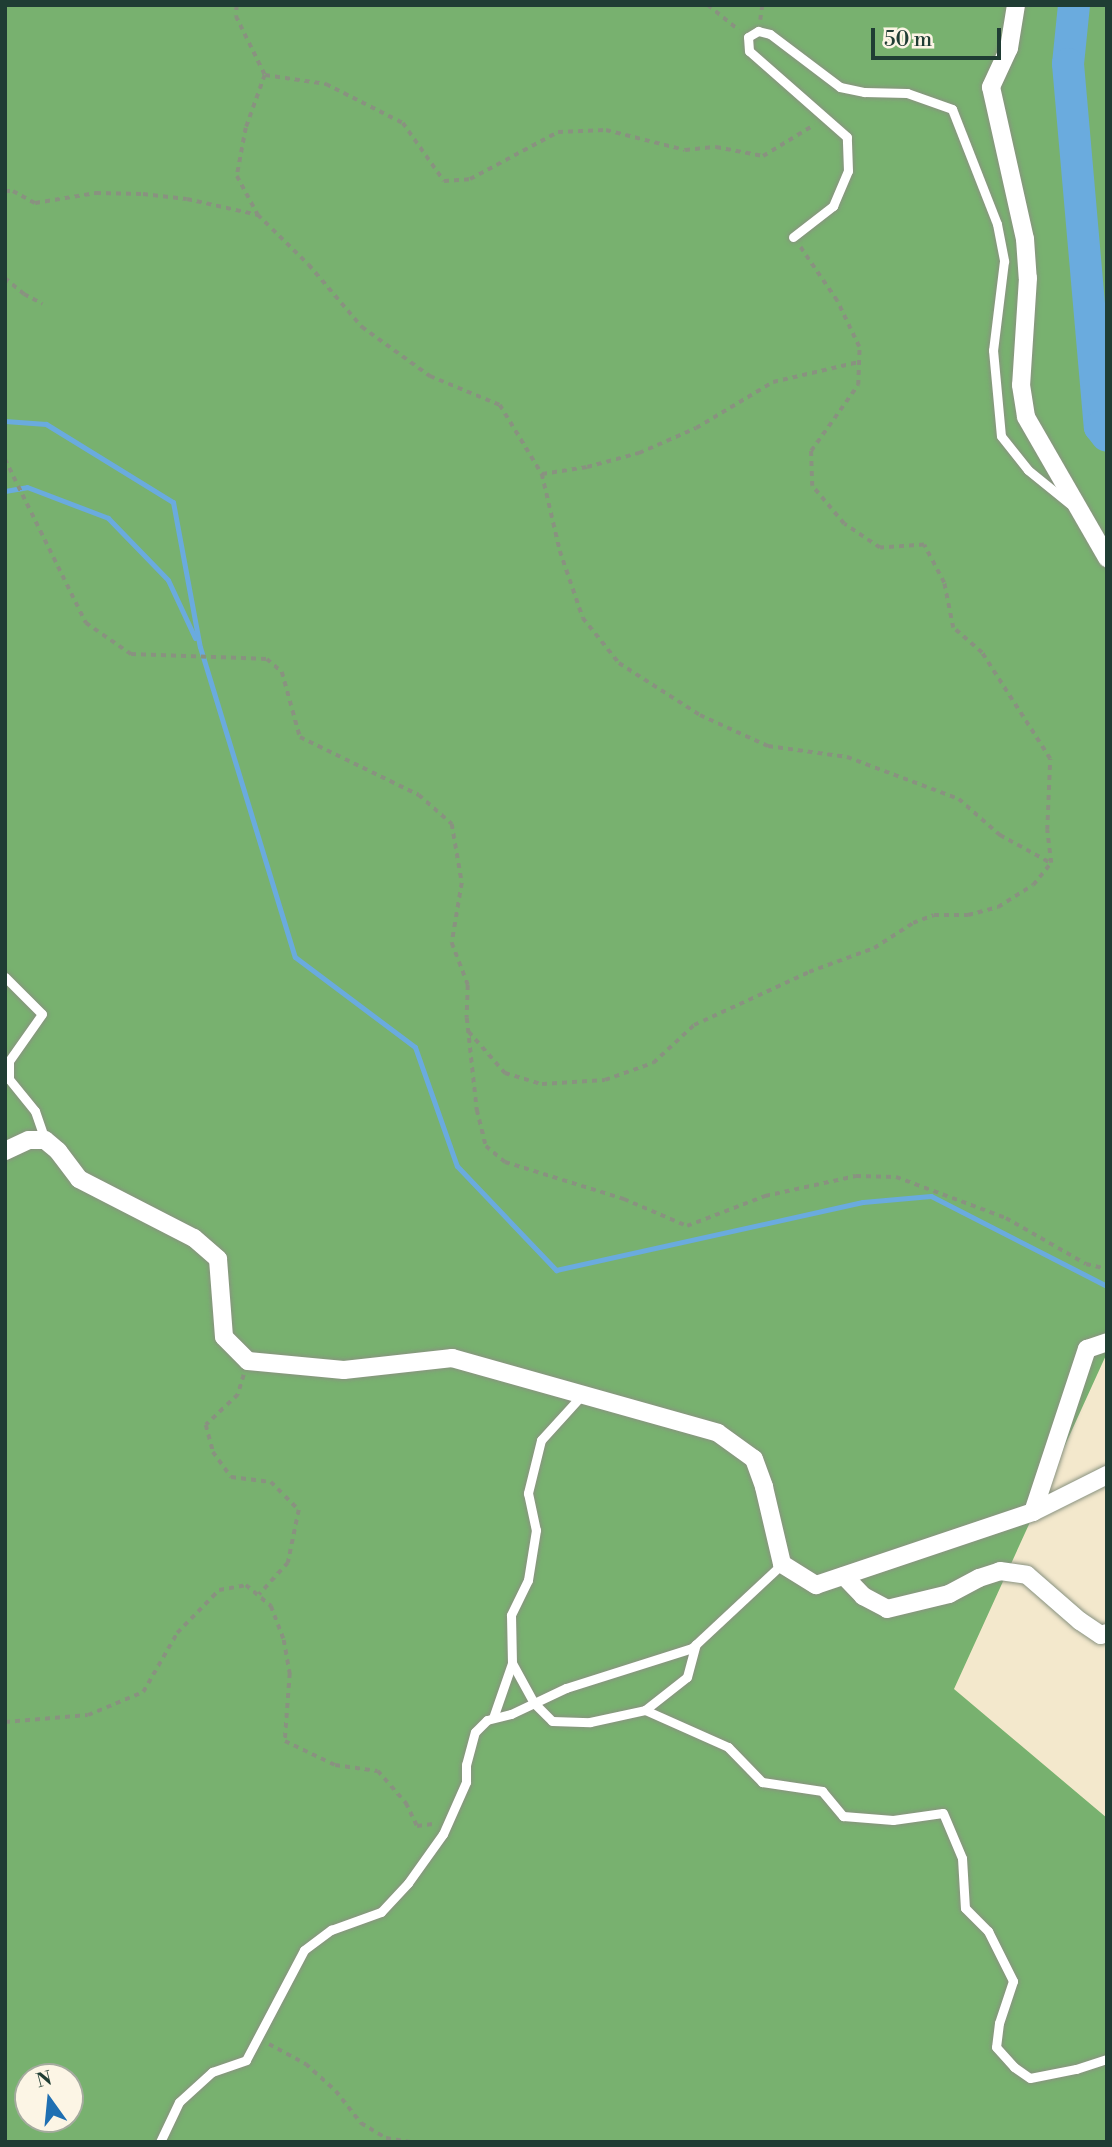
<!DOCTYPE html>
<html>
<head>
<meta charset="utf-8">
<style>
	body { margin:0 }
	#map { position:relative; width:1112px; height:2147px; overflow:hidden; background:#f3e8cc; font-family:"Libre Bodoni",serif }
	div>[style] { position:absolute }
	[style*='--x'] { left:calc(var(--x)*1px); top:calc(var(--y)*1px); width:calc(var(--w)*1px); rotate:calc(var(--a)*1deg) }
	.forest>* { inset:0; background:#78b16f }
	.stream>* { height:5px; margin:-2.5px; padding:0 2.5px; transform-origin:2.5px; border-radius:2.5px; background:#6aabde }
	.river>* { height:32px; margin:-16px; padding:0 16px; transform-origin:16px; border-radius:16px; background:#6aabde }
	.path>* { height:3.5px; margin-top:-1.75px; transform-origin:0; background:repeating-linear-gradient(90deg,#899280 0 5px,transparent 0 10px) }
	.roads { filter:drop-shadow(0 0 2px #899280) drop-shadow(0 0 2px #899280) }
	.service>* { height:9px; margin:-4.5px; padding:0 4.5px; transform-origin:4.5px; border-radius:4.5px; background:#fff }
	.minor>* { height:18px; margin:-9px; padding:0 9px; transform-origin:9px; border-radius:9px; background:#fff }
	span { translate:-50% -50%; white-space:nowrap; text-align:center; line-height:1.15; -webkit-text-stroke:5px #fcf5e5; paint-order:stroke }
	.frame { position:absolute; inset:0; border:7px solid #1f3d34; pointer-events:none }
	.north { position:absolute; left:14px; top:2063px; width:70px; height:70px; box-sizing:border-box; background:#fcf5e5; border:2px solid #a4ab9e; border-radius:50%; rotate:345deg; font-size:19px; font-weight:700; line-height:28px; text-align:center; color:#1f3d34 }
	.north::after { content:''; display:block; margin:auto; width:24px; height:32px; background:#1f6fb2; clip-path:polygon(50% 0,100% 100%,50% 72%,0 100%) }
	.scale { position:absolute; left:871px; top:28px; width:130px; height:32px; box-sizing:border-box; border:4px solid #1f3d34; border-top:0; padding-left:9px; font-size:21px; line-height:24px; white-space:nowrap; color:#1f3d34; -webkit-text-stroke:5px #fcf5e5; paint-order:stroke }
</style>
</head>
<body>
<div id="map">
	<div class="forest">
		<div style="clip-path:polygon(evenodd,5px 5px,1107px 5px,1107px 1353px,954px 1689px,1107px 1818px,1107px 2142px,5px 2142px,5px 5px,28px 2077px,70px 2077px,70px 2119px,28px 2119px,28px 2077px)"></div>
	</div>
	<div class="stream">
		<div style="--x:5;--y:421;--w:41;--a:4.2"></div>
		<div style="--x:46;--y:424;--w:149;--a:31.6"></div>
		<div style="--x:173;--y:502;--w:147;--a:79.5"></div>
		<div style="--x:200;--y:647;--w:324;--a:73"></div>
		<div style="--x:295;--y:957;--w:150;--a:36.9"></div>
		<div style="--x:415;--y:1047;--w:126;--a:70.6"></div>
		<div style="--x:457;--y:1166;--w:144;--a:46.4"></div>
		<div style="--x:556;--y:1270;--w:314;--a:-12.5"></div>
		<div style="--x:863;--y:1202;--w:68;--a:-5"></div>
		<div style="--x:931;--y:1196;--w:198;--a:27.1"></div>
		<div style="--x:5;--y:491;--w:22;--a:-10"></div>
		<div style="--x:27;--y:487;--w:87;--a:20.9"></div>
		<div style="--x:108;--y:518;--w:86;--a:45.9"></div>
		<div style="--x:168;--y:580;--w:64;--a:65"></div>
	</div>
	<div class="river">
		<div style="--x:1074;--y:5;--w:59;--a:95.8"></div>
		<div style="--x:1068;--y:64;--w:364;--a:85"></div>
		<div style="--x:1100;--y:427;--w:11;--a:52"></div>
	</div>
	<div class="path">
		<div style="--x:237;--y:5;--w:11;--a:95"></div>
		<div style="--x:236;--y:16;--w:66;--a:63.8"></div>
		<div style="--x:265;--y:75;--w:56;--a:109.7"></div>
		<div style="--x:246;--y:128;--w:49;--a:100.6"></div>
		<div style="--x:237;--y:176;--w:44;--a:61.7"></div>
		<div style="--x:258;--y:215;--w:71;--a:44.4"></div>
		<div style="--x:309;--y:265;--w:82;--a:49.5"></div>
		<div style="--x:362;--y:327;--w:84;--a:35.8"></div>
		<div style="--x:430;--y:376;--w:76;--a:22.5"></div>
		<div style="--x:500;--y:405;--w:81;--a:58.7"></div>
		<div style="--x:542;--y:474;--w:79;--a:76.8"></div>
		<div style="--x:560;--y:551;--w:71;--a:71.1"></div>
		<div style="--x:583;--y:618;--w:58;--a:51.3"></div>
		<div style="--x:619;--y:663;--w:96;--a:32.7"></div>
		<div style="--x:700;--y:715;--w:75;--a:24.5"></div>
		<div style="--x:768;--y:746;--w:80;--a:7.9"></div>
		<div style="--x:847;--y:757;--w:120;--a:20.6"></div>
		<div style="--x:959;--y:799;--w:55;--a:41.3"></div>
		<div style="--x:1000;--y:835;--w:58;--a:28.8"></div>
		<div style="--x:708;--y:5;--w:40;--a:39"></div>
		<div style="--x:760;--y:20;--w:15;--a:-82"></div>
		<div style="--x:265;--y:75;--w:62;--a:8.4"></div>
		<div style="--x:326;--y:84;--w:86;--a:26.9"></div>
		<div style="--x:403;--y:123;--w:71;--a:54.7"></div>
		<div style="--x:444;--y:181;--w:26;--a:-4"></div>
		<div style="--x:470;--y:179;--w:100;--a:-28.1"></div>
		<div style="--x:558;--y:132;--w:48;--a:-2.4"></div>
		<div style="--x:606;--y:130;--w:81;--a:14.2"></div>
		<div style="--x:685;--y:150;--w:31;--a:-6"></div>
		<div style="--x:716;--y:147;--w:48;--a:10.8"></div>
		<div style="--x:763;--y:156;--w:60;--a:-31.3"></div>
		<div style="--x:5;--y:191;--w:8;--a:0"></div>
		<div style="--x:13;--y:191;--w:25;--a:29"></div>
		<div style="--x:35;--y:203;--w:62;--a:-9.3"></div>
		<div style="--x:96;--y:193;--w:47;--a:1.2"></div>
		<div style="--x:143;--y:194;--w:44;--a:6.5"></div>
		<div style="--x:187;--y:199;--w:73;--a:12.7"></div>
		<div style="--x:5;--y:278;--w:25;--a:40"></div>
		<div style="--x:24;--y:294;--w:21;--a:28"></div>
		<div style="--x:5;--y:459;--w:183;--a:63.7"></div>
		<div style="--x:86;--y:623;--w:55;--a:34.6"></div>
		<div style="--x:131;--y:654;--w:136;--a:2.1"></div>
		<div style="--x:267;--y:659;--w:20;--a:41"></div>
		<div style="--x:282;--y:672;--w:67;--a:74.5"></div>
		<div style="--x:300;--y:737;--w:132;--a:26"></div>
		<div style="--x:419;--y:795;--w:44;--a:41.3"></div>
		<div style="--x:452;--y:824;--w:60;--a:80.4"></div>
		<div style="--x:462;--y:883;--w:61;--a:99.5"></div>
		<div style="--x:452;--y:943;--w:45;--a:69.1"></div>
		<div style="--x:468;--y:985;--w:33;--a:92"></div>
		<div style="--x:467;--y:1018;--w:93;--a:83.8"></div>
		<div style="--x:477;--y:1110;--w:37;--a:76"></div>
		<div style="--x:486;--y:1146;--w:25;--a:40"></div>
		<div style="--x:505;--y:1162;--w:125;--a:17.3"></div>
		<div style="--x:624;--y:1199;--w:69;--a:23.2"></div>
		<div style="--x:687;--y:1226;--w:84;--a:-21"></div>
		<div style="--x:765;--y:1196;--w:93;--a:-12.4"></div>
		<div style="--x:856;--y:1176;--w:40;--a:1.4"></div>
		<div style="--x:896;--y:1177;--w:117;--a:20.4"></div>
		<div style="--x:1006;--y:1218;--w:92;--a:29.9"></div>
		<div style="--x:1086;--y:1264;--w:22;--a:13"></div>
		<div style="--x:542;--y:474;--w:46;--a:-8.8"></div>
		<div style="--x:587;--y:467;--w:54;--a:-15.1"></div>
		<div style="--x:639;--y:453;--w:62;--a:-23.7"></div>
		<div style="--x:696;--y:428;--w:90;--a:-30.9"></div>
		<div style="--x:773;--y:382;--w:88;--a:-13.1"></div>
		<div style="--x:469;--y:1032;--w:55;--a:48.7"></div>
		<div style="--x:505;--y:1073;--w:39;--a:17"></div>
		<div style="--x:542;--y:1084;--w:63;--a:-3.6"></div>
		<div style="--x:605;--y:1080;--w:51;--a:-19.5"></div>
		<div style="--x:653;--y:1063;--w:56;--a:-42.8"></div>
		<div style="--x:694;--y:1025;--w:127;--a:-24.7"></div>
		<div style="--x:809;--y:972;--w:69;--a:-20.3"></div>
		<div style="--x:874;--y:948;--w:46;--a:-32.7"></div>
		<div style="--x:913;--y:923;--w:22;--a:-21"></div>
		<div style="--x:934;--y:915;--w:34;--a:0"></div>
		<div style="--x:968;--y:915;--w:31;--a:-15"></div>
		<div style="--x:998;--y:907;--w:41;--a:-32.2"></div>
		<div style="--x:1033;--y:885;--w:28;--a:-51"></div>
		<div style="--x:1051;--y:863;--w:33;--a:-97"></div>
		<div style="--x:1047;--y:830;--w:71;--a:-87.6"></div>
		<div style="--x:1050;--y:759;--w:126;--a:-122.7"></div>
		<div style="--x:982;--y:653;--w:38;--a:-139"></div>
		<div style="--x:953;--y:628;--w:46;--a:-101.3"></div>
		<div style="--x:944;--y:583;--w:43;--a:-117.8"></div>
		<div style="--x:924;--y:545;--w:44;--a:176.1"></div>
		<div style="--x:880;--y:548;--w:43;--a:-146.3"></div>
		<div style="--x:844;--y:524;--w:50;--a:-130.1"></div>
		<div style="--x:812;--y:486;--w:35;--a:-92"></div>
		<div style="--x:811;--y:451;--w:81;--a:-54.5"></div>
		<div style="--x:858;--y:385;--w:38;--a:-88"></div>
		<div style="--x:859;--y:347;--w:51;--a:-115.6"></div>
		<div style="--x:837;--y:301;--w:65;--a:-124.4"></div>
		<div style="--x:244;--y:1375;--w:21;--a:107"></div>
		<div style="--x:238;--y:1395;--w:44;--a:136.8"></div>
		<div style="--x:206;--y:1425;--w:28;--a:75"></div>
		<div style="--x:213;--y:1452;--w:31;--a:54"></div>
		<div style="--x:231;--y:1477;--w:40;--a:7.1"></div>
		<div style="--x:271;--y:1482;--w:40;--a:45"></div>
		<div style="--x:299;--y:1510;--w:54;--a:101.7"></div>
		<div style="--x:288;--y:1563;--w:43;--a:132.2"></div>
		<div style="--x:5;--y:1722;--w:83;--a:-4.8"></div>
		<div style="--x:88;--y:1715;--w:60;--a:-22.7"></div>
		<div style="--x:143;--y:1692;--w:68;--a:-60"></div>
		<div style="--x:177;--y:1633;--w:60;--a:-45.7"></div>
		<div style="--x:219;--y:1590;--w:27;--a:-10"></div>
		<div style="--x:246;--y:1585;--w:33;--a:40"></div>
		<div style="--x:271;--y:1606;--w:36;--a:69"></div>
		<div style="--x:284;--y:1640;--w:34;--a:80"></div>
		<div style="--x:290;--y:1673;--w:68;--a:94.2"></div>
		<div style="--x:285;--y:1741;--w:55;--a:25.6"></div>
		<div style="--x:335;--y:1765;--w:43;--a:7.9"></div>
		<div style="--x:378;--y:1771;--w:43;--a:48.8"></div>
		<div style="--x:406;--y:1803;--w:25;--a:64"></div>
		<div style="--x:417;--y:1826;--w:16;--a:-7"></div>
		<div style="--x:269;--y:2044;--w:42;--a:28.4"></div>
		<div style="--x:306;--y:2064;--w:40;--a:42"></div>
		<div style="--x:336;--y:2091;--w:41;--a:52"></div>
		<div style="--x:361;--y:2123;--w:29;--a:31"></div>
		<div style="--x:386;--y:2138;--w:25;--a:9"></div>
	</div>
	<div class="roads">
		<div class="service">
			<div style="--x:793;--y:237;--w:51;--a:-37.8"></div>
			<div style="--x:833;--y:206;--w:38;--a:-67"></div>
			<div style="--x:848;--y:171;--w:34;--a:-92"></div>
			<div style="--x:847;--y:137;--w:130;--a:-138.7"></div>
			<div style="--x:749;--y:51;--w:14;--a:-94"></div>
			<div style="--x:748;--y:37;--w:12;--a:-31"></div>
			<div style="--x:758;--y:31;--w:12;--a:14"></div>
			<div style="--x:770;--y:34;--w:88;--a:37.1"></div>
			<div style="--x:840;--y:87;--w:25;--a:12"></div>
			<div style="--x:864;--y:92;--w:43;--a:1.3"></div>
			<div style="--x:907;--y:93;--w:48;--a:19.6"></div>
			<div style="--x:952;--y:109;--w:123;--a:68.6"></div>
			<div style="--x:997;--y:224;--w:38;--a:79"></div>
			<div style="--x:1004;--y:261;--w:90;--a:97"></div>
			<div style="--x:993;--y:350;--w:86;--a:84.7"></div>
			<div style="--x:1001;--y:436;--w:43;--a:51.5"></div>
			<div style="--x:1028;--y:470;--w:54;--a:39"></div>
			<div style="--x:5;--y:977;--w:52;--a:45"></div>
			<div style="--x:42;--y:1014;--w:57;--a:125.1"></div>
			<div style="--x:9;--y:1061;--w:18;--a:90"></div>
			<div style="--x:9;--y:1079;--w:41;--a:50.9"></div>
			<div style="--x:35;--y:1111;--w:31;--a:71"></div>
			<div style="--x:582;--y:1395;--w:61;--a:132.3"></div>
			<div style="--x:541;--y:1440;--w:55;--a:103.8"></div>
			<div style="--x:528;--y:1493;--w:38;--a:78"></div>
			<div style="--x:536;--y:1530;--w:51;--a:99.1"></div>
			<div style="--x:528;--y:1580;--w:39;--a:116"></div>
			<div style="--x:511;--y:1615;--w:48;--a:88.8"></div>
			<div style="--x:512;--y:1663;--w:46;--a:61.2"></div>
			<div style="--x:534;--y:1703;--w:25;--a:45"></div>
			<div style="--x:552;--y:1721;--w:38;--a:2"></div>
			<div style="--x:590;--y:1722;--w:56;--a:-12.3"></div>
			<div style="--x:645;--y:1710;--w:53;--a:-38.2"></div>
			<div style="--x:687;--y:1677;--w:34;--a:-75"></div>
			<div style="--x:645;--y:1710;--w:91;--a:24"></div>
			<div style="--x:728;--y:1747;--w:49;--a:45.8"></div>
			<div style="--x:762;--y:1782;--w:61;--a:8.5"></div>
			<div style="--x:822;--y:1791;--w:33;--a:50"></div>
			<div style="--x:843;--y:1816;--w:50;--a:4.6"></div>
			<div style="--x:893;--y:1820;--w:50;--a:-8"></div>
			<div style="--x:943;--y:1813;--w:49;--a:67.1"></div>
			<div style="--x:962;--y:1858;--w:50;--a:86.6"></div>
			<div style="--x:965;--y:1908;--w:33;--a:45"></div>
			<div style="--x:988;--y:1931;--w:56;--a:63.4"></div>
			<div style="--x:1013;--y:1981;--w:44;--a:108.4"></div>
			<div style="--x:999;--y:2023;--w:24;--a:97"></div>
			<div style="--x:996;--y:2047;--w:27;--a:48"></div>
			<div style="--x:1014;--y:2067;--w:19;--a:35"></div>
			<div style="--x:1030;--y:2078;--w:47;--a:-11.1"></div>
			<div style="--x:1076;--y:2069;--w:33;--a:-18"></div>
			<div style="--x:493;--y:1718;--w:58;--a:-70.9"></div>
			<div style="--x:160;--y:2142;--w:44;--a:-64.6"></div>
			<div style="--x:179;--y:2102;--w:45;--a:-42.3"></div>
			<div style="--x:212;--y:2072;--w:36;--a:-19"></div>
			<div style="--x:246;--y:2060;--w:124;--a:-62.2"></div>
			<div style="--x:304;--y:1950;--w:34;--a:-37"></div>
			<div style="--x:331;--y:1930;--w:53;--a:-19.8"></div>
			<div style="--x:381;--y:1912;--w:40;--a:-47"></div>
			<div style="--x:408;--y:1883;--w:60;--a:-54.5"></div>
			<div style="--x:443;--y:1834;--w:57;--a:-66.1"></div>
			<div style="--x:466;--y:1782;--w:17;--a:-90"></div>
			<div style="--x:466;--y:1765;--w:34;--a:-75"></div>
			<div style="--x:475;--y:1732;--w:17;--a:-45"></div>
			<div style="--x:487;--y:1720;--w:25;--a:-14"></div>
			<div style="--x:511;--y:1714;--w:61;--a:-25.3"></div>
			<div style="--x:566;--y:1688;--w:132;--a:-17.6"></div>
			<div style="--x:692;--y:1648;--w:123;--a:-43"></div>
		</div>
		<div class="minor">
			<div style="--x:1016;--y:5;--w:44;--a:99.2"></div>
			<div style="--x:1009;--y:48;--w:43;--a:114.8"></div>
			<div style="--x:991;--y:87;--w:156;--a:77.4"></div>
			<div style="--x:1025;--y:239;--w:39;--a:86"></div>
			<div style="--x:1028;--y:278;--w:107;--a:93.7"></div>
			<div style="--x:1021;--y:385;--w:32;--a:81"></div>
			<div style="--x:1026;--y:417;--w:163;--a:60.1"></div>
			<div style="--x:5;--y:1151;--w:26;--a:-25"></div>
			<div style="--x:29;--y:1140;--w:16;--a:0"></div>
			<div style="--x:45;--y:1140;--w:17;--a:40"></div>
			<div style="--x:58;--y:1151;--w:35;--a:53"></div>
			<div style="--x:79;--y:1179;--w:129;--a:27.2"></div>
			<div style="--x:194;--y:1238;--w:32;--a:41"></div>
			<div style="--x:218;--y:1259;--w:78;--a:85.6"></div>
			<div style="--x:224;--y:1337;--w:34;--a:45"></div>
			<div style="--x:248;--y:1361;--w:96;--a:5.4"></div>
			<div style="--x:344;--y:1370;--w:109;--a:-6.3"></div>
			<div style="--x:452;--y:1358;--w:276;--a:15.7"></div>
			<div style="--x:718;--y:1433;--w:44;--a:35.8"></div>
			<div style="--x:754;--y:1459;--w:30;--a:70"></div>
			<div style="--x:764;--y:1487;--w:79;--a:76.8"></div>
			<div style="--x:782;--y:1564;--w:40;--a:32"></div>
			<div style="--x:816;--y:1585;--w:229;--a:-18.6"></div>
			<div style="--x:1033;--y:1512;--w:83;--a:-26.6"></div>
			<div style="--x:1033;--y:1512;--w:172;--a:-71.7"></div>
			<div style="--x:1087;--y:1349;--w:21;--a:-19"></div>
			<div style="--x:844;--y:1576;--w:28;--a:46"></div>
			<div style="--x:863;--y:1596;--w:27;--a:28"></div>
			<div style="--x:887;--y:1609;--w:64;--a:-13.6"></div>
			<div style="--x:949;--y:1594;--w:34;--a:-28"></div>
			<div style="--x:979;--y:1578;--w:22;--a:-18"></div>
			<div style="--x:1000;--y:1571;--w:27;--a:8"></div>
			<div style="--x:1027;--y:1575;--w:70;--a:41"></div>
			<div style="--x:1080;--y:1621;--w:25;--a:34"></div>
			<div style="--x:1101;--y:1635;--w:6;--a:-18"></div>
		</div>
	</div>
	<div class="frame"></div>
	<div class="north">N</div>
	<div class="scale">50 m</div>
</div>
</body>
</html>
